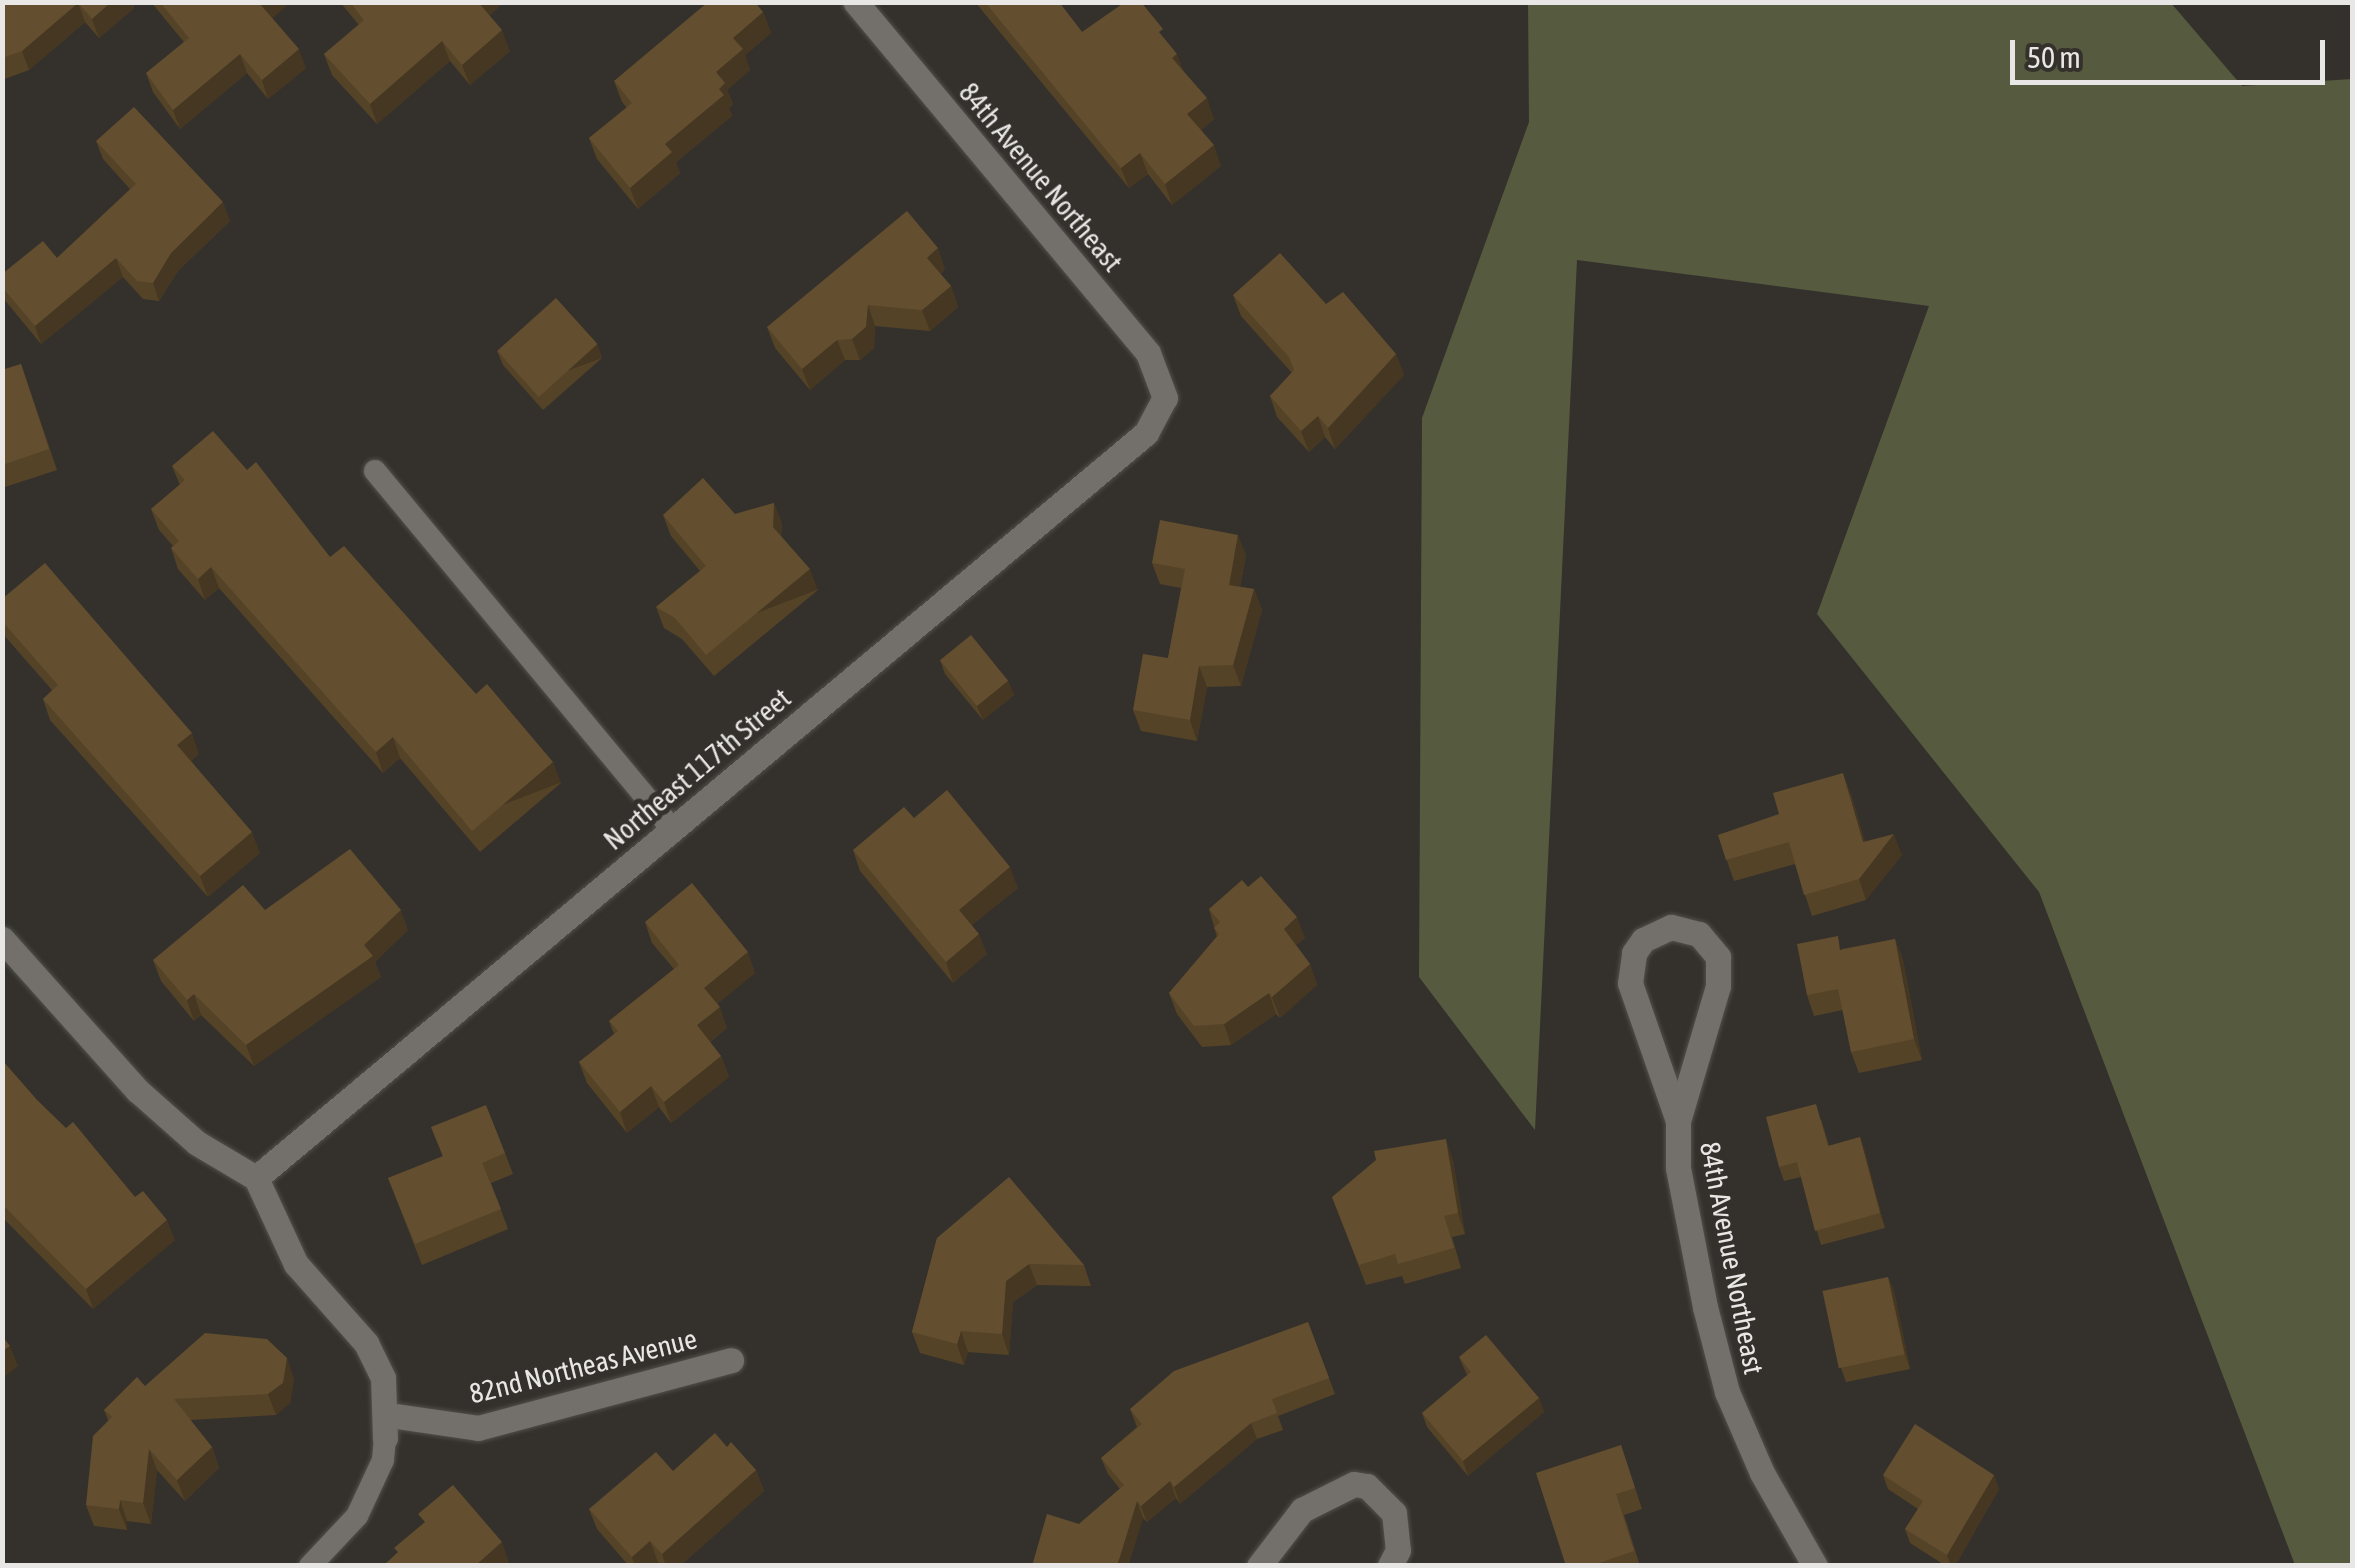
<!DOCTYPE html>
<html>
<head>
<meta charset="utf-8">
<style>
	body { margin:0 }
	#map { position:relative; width:2355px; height:1568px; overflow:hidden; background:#34312c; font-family:"Asap Condensed",sans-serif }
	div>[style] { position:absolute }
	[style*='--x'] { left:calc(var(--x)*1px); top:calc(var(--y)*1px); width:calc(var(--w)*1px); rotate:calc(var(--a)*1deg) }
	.green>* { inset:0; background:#565a3f }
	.roads { filter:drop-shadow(0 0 2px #514f4b) drop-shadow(0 0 2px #514f4b) }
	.lane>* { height:22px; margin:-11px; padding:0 11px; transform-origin:11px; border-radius:11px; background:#736f6b }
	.street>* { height:25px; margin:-12.5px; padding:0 12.5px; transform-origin:12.5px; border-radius:12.5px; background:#736f6b }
	.wall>* { inset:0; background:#554328 }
	.shaded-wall>* { inset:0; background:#453721; transform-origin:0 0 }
	.building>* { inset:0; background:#634e2f; transform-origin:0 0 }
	span { translate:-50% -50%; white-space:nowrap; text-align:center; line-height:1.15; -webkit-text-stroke:10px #34312c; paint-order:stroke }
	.street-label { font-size:28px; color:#e9e7e5 }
	.frame { position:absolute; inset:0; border:5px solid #e9e7e5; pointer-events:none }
	.scale { position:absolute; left:2010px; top:40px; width:315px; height:45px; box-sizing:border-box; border:5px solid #e9e7e5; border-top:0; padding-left:12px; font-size:30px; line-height:35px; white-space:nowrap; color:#e9e7e5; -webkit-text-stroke:8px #34312c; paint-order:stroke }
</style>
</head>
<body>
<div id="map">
	<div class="green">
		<div style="clip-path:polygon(1528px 3px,2171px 3px,2242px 86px,2352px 79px,2352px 1565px,2295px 1565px,2039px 892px,1817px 614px,1929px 306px,1577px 260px,1535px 1130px,1419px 977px,1422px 418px,1529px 122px)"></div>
	</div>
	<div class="roads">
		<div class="lane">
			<div style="--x:375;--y:471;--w:465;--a:50.3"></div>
			<div style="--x:310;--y:1566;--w:69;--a:-46.8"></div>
			<div style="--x:357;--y:1516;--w:62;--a:-65.1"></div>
			<div style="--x:383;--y:1460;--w:22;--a:-85"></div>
		</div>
		<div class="street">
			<div style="--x:2;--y:939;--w:203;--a:48.2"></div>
			<div style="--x:137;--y:1090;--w:80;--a:41.5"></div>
			<div style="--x:197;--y:1143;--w:69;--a:30.7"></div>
			<div style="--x:256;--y:1178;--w:95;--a:65.1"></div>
			<div style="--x:296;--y:1264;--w:106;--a:48.5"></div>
			<div style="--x:366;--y:1343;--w:39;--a:64"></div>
			<div style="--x:383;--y:1378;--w:60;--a:88.1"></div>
			<div style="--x:1678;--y:1121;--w:146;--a:-109.2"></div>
			<div style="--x:1630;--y:983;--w:30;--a:-82"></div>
			<div style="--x:1634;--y:953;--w:16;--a:-55"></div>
			<div style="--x:1643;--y:940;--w:31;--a:-25"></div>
			<div style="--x:1671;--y:927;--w:29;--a:14"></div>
			<div style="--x:1699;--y:934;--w:30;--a:50"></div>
			<div style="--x:1718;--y:957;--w:29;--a:90"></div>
			<div style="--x:1718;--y:986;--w:141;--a:106.5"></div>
			<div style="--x:1678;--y:1121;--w:47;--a:90"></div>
			<div style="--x:1678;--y:1168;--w:142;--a:79"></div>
			<div style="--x:1705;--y:1307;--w:88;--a:75.5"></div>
			<div style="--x:1727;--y:1392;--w:88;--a:66.6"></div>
			<div style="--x:1762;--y:1473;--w:107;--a:60.3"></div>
			<div style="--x:256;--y:1178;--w:1161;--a:-39.93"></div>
			<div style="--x:1146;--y:433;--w:40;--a:-62"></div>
			<div style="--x:1165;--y:398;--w:48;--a:-110.7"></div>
			<div style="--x:1148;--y:353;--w:457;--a:-129.8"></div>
			<div style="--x:389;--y:1415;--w:90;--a:8.3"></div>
			<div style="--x:478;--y:1428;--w:262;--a:-15"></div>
			<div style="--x:1259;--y:1566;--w:71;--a:-52.5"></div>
			<div style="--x:1302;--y:1510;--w:58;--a:-26.6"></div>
			<div style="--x:1354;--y:1484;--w:13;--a:9"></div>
			<div style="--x:1367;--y:1486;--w:38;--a:45"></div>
			<div style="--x:1394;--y:1513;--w:37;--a:84"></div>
			<div style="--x:1398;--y:1550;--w:18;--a:117"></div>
		</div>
	</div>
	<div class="wall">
		<div style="clip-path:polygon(2px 2px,133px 2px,134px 8px,99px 38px,85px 22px,29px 70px,2px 80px)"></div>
		<div style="clip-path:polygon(151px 2px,291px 2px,272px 18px,306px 68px,268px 99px,247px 73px,180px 129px,153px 92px,146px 73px,184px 42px)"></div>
		<div style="clip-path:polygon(340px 2px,504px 2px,489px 16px,510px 51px,470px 85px,450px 61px,377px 124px,332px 75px,324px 54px,359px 25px)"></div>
		<div style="clip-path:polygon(975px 2px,1059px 2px,1082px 32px,1168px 43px,1184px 72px,1214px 119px,1201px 130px,1221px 166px,1172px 205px,1148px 174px,1129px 188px)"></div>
		<div style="clip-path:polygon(763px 12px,771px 33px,745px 55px,750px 70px,727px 90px,733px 104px,729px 108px,732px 116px,676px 162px,680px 173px,638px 209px,597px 159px,589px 138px,627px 108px,622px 102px,614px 81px)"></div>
		<div style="clip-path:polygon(96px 141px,230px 221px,178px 271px,159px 301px,143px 299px,123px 277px,41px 344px,3px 298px,2px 274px,57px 258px,130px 189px,103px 159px)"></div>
		<div style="clip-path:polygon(945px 269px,940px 274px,951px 286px,958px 307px,930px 331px,875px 326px,874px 348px,860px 360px,845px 360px,810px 390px,775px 348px,767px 327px)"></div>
		<div style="clip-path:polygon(1233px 295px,1326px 304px,1396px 354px,1404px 375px,1335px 449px,1325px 437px,1309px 452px,1277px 417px,1270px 396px,1292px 373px,1241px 316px)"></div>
		<div style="clip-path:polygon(597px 344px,602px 358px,543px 410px,503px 365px,497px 351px)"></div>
		<div style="clip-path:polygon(21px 364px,57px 470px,2px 488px,2px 370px)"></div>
		<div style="clip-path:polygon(172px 466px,247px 470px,330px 557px,476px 694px,561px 783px,480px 852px,400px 758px,383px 773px,219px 588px,205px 600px,178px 569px,171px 548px,173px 546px,159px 530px,151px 509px,180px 485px)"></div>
		<div style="clip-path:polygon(774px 503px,782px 524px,781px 536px,818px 590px,714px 676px,682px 639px,664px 628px,656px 607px,700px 571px,671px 536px,663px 515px,735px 514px)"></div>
		<div style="clip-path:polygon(1246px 555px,1240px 587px,1254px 589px,1262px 610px,1241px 686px,1207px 687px,1197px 741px,1141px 731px,1133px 710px,1168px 658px,1181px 588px,1160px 584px,1152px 563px)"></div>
		<div style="clip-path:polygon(2px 599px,199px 754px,191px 761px,260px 853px,208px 897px,50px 720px,43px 699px,52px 690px,2px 633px)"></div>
		<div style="clip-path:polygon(940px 660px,1008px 681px,1014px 695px,983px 720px,945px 674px)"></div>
		<div style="clip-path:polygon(1851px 794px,1865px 842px,1902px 855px,1866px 900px,1812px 916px,1795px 864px,1734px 881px,1718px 835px)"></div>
		<div style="clip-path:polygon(914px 818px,1018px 888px,972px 925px,987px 954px,953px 983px,860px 871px,853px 850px)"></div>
		<div style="clip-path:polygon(1248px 887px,1305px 938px,1296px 945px,1310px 964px,1317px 985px,1280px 1018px,1276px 1014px,1231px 1045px,1202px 1047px,1177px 1014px,1169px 993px,1217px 937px,1209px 909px)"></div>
		<div style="clip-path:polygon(265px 910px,408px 930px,375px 962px,381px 977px,254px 1066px,201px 1015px,194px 1021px,161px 981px,153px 960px)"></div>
		<div style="clip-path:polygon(645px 922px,755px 973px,717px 1004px,727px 1028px,710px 1042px,721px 1056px,729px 1077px,671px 1123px,659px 1107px,627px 1133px,587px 1083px,579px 1062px,614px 1034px,609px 1021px,674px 969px,652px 943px)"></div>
		<div style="clip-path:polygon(1895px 939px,1903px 960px,1922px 1060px,1859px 1073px,1851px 1052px,1843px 1010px,1814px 1016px,1807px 995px,1842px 949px)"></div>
		<div style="clip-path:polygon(2px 1060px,37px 1100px,135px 1197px,175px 1240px,93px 1309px,2px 1217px)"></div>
		<div style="clip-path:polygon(1821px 1119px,1829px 1146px,1860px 1137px,1885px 1228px,1821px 1245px,1801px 1177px,1784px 1181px,1779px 1167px)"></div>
		<div style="clip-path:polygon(431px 1127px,505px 1153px,513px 1174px,491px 1183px,508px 1229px,422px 1265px,388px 1178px,443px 1157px)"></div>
		<div style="clip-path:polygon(1453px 1160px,1465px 1234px,1452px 1237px,1461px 1268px,1405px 1284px,1402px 1276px,1366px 1285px,1332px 1197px)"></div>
		<div style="clip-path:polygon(937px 1238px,1084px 1265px,1091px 1286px,1037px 1285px,1013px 1302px,1009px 1355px,968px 1352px,964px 1365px,920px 1353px,912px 1332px)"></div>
		<div style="clip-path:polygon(1888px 1277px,1894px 1291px,1910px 1369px,1846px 1382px,1841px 1368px)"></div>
		<div style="clip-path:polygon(1308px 1322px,1335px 1394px,1278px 1416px,1283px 1430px,1257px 1439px,1180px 1504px,1176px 1498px,1147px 1522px,1143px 1518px,1128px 1566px,1079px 1524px,1120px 1489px,1108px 1474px,1101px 1458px,1137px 1427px,1130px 1409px)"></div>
		<div style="clip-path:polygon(1459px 1357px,1539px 1398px,1544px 1412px,1468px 1476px,1427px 1427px,1422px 1413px,1467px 1375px)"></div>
		<div style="clip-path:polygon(294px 1379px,290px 1403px,276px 1415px,190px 1420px,212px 1447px,219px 1468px,185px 1501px,157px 1470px,151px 1524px,127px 1521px,127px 1530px,94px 1526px,86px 1505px,108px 1420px,104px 1410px,145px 1386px)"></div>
		<div style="clip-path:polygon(1621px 1445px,1642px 1509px,1624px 1515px,1640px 1566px,1566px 1566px)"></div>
		<div style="clip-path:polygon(727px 1447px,756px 1470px,764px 1491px,680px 1566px,661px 1566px,658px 1562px,653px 1566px,629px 1566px,597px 1529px,589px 1509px)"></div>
		<div style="clip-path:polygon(1883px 1475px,1994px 1475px,1999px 1489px,1955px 1566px,1946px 1566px,1910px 1543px,1905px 1529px,1918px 1509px,1888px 1489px)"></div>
	</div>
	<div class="shaded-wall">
		<div style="clip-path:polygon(111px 2px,133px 2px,134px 8px,99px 38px,92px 19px)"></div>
		<div style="clip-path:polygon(262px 2px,291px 2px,267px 23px,260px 4px)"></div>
		<div style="clip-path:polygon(477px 2px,504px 2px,484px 21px)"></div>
		<div style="clip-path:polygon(78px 3px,85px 22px,29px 70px,22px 51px)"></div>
		<div style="clip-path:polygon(763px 12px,771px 33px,745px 55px,750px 70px,727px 90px,733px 104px,729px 108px,732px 116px,676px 162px,680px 173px,638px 209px,630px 188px,665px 144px,719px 89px,716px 72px,733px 38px)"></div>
		<div style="clip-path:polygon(502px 30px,510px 51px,470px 85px,462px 65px)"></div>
		<div style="clip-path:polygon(442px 41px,450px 61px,377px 124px,370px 104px)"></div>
		<div style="clip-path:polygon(299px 49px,306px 68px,268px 99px,262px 80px)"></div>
		<div style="clip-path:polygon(240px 54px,247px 73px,180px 129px,173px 110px)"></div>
		<div style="clip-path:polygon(1177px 54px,1185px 75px,1172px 58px)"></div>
		<div style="clip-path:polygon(1207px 98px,1214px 119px,1195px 135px,1187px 114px)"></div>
		<div style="clip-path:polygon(1214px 145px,1221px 166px,1172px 205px,1165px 184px)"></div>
		<div style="clip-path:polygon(1140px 153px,1148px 174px,1129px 188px,1121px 168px)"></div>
		<div style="clip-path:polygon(223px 202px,230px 221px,178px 271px,159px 301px,153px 283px,171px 253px)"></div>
		<div style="clip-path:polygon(938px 248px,945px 269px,935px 278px,927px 258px)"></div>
		<div style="clip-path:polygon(116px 258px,123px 277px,41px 344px,35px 326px)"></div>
		<div style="clip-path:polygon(951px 286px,958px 307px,930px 331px,922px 310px)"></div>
		<div style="clip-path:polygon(868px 305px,875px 326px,874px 348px,860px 360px,852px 339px)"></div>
		<div style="clip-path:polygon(837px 340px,845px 360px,810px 390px,802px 369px)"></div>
		<div style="left:597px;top:344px;width:15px;height:79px;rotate:70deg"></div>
		<div style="clip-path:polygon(1396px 354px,1404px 375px,1335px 449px,1328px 428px)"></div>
		<div style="clip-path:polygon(1318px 416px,1325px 437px,1309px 452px,1301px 431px)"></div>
		<div style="clip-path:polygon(774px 503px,782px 524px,780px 548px,773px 527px)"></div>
		<div style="clip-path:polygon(1238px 535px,1246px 555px,1236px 606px,1229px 585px)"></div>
		<div style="clip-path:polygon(211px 567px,219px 588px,205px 600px,198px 579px)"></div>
		<div style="left:810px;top:569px;width:22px;height:135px;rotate:69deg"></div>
		<div style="clip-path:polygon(1254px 589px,1262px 610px,1241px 686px,1233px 665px)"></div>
		<div style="clip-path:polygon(1199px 666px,1207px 687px,1197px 741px,1190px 720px)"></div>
		<div style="clip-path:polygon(1008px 681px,1014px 695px,983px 720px,977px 706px)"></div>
		<div style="clip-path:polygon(192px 733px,199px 754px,185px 766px,177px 745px)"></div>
		<div style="clip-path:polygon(393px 737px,400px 758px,383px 773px,376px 752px)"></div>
		<div style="left:553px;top:762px;width:22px;height:106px;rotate:69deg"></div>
		<div style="clip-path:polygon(1843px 773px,1851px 794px,1871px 863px,1863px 842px)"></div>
		<div style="clip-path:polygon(252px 832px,260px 853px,208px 897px,200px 876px)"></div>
		<div style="clip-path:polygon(1894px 834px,1902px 855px,1866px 900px,1859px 879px)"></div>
		<div style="clip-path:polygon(1010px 867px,1018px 888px,966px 930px,959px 910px)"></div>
		<div style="clip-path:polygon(401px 910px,408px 930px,375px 962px,381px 977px,254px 1066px,246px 1045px,364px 945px)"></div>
		<div style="clip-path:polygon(1297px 917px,1305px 938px,1292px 949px,1284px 929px)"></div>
		<div style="clip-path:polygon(979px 934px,987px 954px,953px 983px,946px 962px)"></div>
		<div style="clip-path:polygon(1895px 939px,1903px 960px,1922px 1060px,1914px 1039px)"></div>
		<div style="clip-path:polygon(748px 952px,755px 973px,711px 1009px,704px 988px)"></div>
		<div style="clip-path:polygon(1310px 964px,1317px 985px,1280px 1018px,1272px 997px)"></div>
		<div style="clip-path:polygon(1269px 993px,1276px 1014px,1231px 1045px,1224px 1024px)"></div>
		<div style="clip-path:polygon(194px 994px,201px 1015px,194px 1021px,187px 1000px)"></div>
		<div style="clip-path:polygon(720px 1007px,727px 1028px,704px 1046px,697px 1025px)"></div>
		<div style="clip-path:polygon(721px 1056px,729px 1077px,671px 1123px,664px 1102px)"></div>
		<div style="clip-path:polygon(651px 1086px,659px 1107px,627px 1133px,620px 1112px)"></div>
		<div style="clip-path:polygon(1860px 1137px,1865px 1151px,1885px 1228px,1880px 1213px)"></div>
		<div style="clip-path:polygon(1446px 1139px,1453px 1160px,1465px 1234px,1458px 1213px)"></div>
		<div style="clip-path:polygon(167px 1220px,175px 1240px,93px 1309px,86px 1289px)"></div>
		<div style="clip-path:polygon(1029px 1264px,1037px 1285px,1013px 1302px,1009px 1355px,1002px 1334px,1006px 1281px)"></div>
		<div style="clip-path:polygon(1888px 1277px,1894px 1291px,1910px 1369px,1905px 1354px)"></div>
		<div style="clip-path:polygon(961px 1331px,968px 1352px,964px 1365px,957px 1344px)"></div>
		<div style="clip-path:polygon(10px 1346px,18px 1366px,2px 1379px,2px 1352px)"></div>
		<div style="clip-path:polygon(287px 1358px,294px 1379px,290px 1403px,276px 1415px,268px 1394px)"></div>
		<div style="clip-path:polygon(1539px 1398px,1544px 1412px,1468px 1476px,1463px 1461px)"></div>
		<div style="clip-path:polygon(1251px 1423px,1257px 1439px,1180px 1504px,1174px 1487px)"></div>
		<div style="clip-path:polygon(212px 1447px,219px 1468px,185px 1501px,177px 1480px)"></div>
		<div style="clip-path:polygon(149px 1449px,157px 1470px,151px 1524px,143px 1503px)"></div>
		<div style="clip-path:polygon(756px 1470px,764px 1491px,680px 1566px,666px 1566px,662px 1554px)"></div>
		<div style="clip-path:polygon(1994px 1475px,1999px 1489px,1955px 1566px,1951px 1566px,1947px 1555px)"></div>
		<div style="clip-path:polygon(1170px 1481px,1176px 1498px,1147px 1522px,1141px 1506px)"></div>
		<div style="clip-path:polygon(120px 1500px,127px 1521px,127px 1530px,119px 1509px)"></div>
		<div style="clip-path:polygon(1137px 1501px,1143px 1518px,1128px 1566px,1117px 1566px)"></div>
		<div style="clip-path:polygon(650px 1541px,658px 1562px,653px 1566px,635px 1566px,632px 1557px)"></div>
		<div style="clip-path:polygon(502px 1542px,509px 1563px,506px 1566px,475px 1566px)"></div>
	</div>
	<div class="building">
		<div style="clip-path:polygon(2px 2px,111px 2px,92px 19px,78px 3px,22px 51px,2px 58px)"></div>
		<div style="clip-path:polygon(160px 2px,262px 2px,260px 4px,299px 49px,262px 80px,240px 54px,173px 110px,146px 73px,189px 38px)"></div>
		<div style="clip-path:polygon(350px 2px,478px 2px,502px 30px,462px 65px,442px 41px,370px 104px,324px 54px,364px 20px)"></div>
		<div style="clip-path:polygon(708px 2px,755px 2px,763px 12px,733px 38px,743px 49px,716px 72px,725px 83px,719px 89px,724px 95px,665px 144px,672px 152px,630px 188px,589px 138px,632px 103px,614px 81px)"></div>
		<div style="clip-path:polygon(985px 2px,1059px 2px,1082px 32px,1125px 2px,1141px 2px,1163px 29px,1159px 32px,1177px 54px,1172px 58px,1207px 98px,1187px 114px,1214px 145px,1165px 184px,1140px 153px,1121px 168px)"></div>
		<div style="clip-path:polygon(134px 107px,223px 202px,171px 253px,153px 283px,137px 281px,116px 258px,35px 326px,2px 287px,2px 274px,43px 241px,57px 258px,136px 184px,96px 141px)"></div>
		<div style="clip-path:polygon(907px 211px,938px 248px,927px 258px,951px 286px,922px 310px,868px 305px,866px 327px,852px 339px,837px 340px,802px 369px,767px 327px)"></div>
		<div style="clip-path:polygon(1280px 253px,1326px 304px,1343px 292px,1396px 354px,1328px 428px,1318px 416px,1301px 431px,1270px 396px,1294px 370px,1289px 357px,1233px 295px)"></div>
		<div style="left:556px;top:298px;width:62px;height:79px;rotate:48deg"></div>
		<div style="clip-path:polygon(21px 364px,49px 449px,2px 465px,2px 370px)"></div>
		<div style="clip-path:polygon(213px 431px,247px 470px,256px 462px,330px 557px,344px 546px,476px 694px,487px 684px,553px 762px,472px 831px,393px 737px,376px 752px,211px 567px,198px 579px,171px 548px,179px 541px,151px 509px,185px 480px,172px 466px)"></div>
		<div style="clip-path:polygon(703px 478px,735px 514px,774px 503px,773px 527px,810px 569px,706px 655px,675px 618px,656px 607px,706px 566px,663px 515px)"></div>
		<div style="clip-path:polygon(1160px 520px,1238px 535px,1229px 585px,1254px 589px,1233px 665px,1199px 666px,1190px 720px,1133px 710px,1143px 654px,1168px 658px,1185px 569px,1152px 563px)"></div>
		<div style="clip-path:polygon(45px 563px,192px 733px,177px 745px,252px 832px,200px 876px,43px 699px,58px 685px,2px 621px,2px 599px)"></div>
		<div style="left:971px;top:635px;width:59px;height:40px;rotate:51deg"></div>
		<div style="clip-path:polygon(1843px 773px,1863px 842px,1894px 834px,1859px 879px,1804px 895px,1789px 842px,1726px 860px,1718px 835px,1779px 814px,1773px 793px)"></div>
		<div style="clip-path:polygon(947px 790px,1010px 867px,959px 910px,979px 934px,946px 962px,853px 850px,904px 807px,914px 818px)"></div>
		<div style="clip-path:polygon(350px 849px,401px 910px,364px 945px,373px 956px,246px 1045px,194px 994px,187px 1000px,153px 960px,243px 885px,265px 910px)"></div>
		<div style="clip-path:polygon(1261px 876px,1297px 917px,1284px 929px,1310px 964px,1272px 997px,1269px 993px,1224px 1024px,1194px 1026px,1169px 993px,1219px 934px,1214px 928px,1220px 922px,1209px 909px,1242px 880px,1248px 887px)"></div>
		<div style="clip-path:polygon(692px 883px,748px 952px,704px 988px,720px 1007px,697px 1025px,721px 1056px,664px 1102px,651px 1086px,620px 1112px,579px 1062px,618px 1031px,609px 1021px,679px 965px,645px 922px)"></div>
		<div style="clip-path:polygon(1838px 936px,1840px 950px,1895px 939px,1914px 1039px,1851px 1052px,1838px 989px,1807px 995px,1797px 944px)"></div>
		<div style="clip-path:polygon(2px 1060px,37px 1100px,66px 1128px,73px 1122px,135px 1197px,143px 1191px,167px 1220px,86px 1289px,2px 1204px)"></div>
		<div style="clip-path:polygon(1816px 1104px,1828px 1146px,1860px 1137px,1880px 1213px,1815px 1231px,1797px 1162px,1779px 1167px,1766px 1117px)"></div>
		<div style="clip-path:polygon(486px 1105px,505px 1153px,482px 1163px,501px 1209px,415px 1244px,388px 1178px,443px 1156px,431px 1127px)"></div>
		<div style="clip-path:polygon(1446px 1139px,1458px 1213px,1444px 1216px,1454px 1248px,1398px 1264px,1395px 1254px,1359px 1265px,1332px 1197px,1376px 1160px,1374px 1151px)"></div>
		<div style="clip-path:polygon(1009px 1177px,1084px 1265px,1029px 1264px,1006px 1281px,1002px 1334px,961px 1331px,957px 1344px,912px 1332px,937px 1238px)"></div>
		<div style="left:1888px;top:1277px;width:79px;height:67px;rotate:78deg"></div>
		<div style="clip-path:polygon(1308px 1322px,1329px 1378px,1272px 1399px,1277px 1413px,1251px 1423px,1174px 1487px,1170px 1481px,1141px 1506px,1137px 1501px,1117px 1566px,1032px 1566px,1047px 1514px,1079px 1524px,1124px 1485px,1101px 1458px,1142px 1424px,1130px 1409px,1174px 1371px)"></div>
		<div style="clip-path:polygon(205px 1333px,267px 1339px,287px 1358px,283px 1383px,268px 1394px,174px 1399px,212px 1447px,177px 1480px,149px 1449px,143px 1503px,120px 1500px,119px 1509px,86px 1505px,93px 1436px,112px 1417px,104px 1410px,137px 1377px,145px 1386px)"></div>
		<div style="clip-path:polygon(1486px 1335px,1539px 1398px,1463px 1461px,1422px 1413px,1471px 1372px,1459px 1357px)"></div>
		<div style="clip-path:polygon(2px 1336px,10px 1346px,2px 1352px)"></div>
		<div style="clip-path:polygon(1915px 1424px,1994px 1475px,1947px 1555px,1905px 1529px,1923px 1501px,1883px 1475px)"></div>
		<div style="clip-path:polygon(715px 1433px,727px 1447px,731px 1442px,756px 1470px,662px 1554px,650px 1541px,632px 1557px,589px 1509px,656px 1452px,673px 1471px)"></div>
		<div style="clip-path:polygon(1621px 1445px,1635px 1488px,1616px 1494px,1634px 1551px,1590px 1566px,1566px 1566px,1536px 1473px)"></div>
		<div style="clip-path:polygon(453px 1485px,502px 1542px,475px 1566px,383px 1566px,398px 1552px,394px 1548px,425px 1522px,418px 1514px)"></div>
	</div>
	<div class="street-label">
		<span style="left:1041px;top:177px;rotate:50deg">84th Avenue Northeast</span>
		<span style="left:697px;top:769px;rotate:-40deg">Northeast 117th Street</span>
		<span style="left:1732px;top:1258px;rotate:79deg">84th Avenue Northeast</span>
		<span style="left:583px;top:1366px;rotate:-14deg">82nd Northeas Avenue</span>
	</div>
	<div class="frame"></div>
	<div class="scale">50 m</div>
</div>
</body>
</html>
